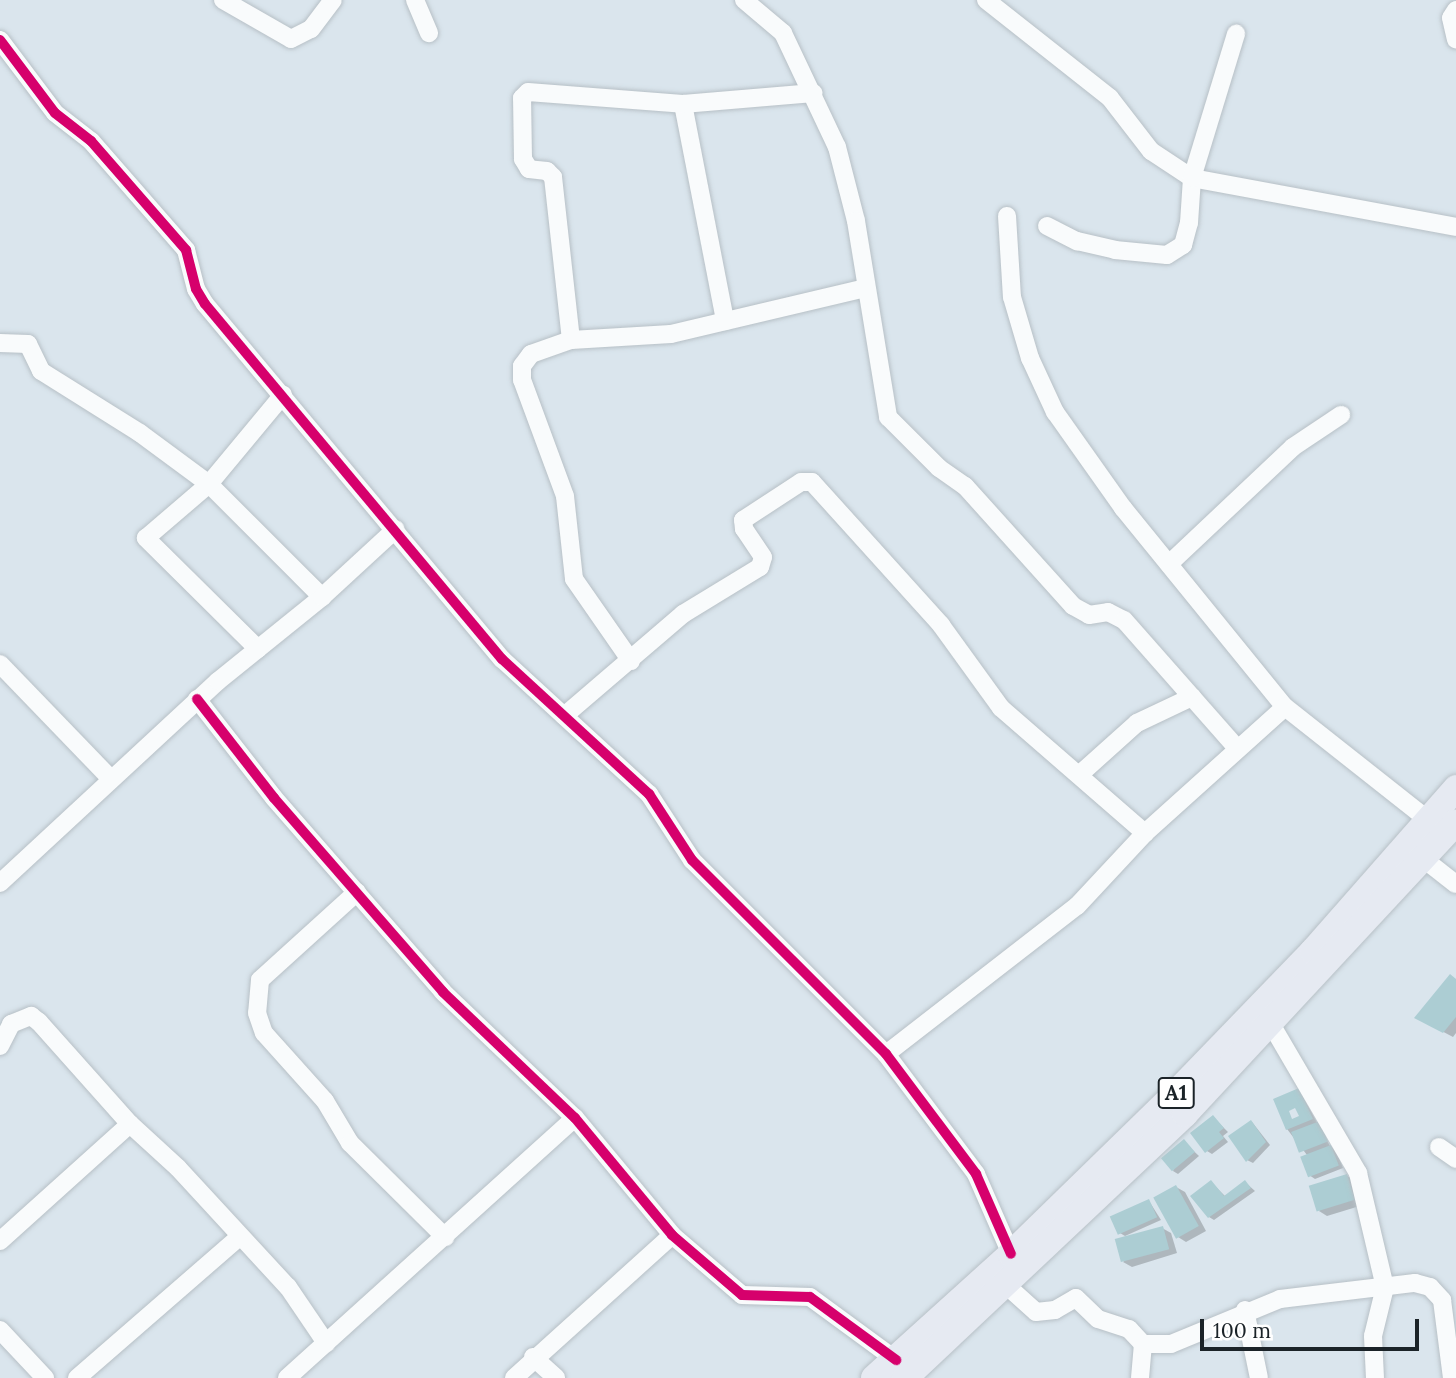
<!DOCTYPE html>
<html>
<head>
<meta charset="utf-8">
<style>
	body { margin:0 }
	#map { position:relative; width:1456px; height:1378px; overflow:hidden; background:#dae5ed; font-family:Lora,serif }
	div>[style] { position:absolute }
	[style*='--x'] { left:calc(var(--x)*1px); top:calc(var(--y)*1px); width:calc(var(--w)*1px); rotate:calc(var(--a)*1deg) }
	.shadow>* { inset:0; background:#0003 }
	.building>* { inset:0; background:#accdd3; transform-origin:0 0 }
	.roads { filter:drop-shadow(0 0 2px #b7c0c6) drop-shadow(0 0 2px #b7c0c6) }
	.minor>* { height:18px; margin:-9px; padding:0 9px; transform-origin:9px; border-radius:9px; background:#f9fbfc }
	.highway>* { height:26px; margin:-13px; padding:0 13px; transform-origin:13px; border-radius:13px; background:#e6eaf2 }
	.cycleway>* { height:10px; margin:-5px; padding:0 5px; transform-origin:5px; border-radius:5px; background:#d6006c }
	span { translate:-50% -50%; white-space:nowrap; text-align:center; line-height:1.15; -webkit-text-stroke:6px #fff; paint-order:stroke }
	.shield-label span { padding:2px 5px; background:#fff; border:2px solid; border-radius:5px; -webkit-text-stroke-width:0 }
	.shield-label { font-size:21px; color:#1b2328; font-weight:700 }
	.scale { position:absolute; left:1200px; top:1319px; width:219px; height:32px; box-sizing:border-box; border:4px solid #1b2328; border-top:0; padding-left:9px; font-size:21px; line-height:24px; white-space:nowrap; color:#1b2328; -webkit-text-stroke:5px #fff; paint-order:stroke }
</style>
</head>
<body>
<div id="map">
	<div class="shadow">
		<div style="clip-path:polygon(1456px 980px,1456px 1033px,1453px 1037px,1417px 1018px)"></div>
		<div style="clip-path:polygon(evenodd,1299px 1090px,1330px 1146px,1336px 1150px,1343px 1168px,1315px 1179px,1309px 1175px,1307px 1155px,1287px 1129px,1275px 1100px,1299px 1090px,1296px 1106px,1301px 1117px,1291px 1121px,1287px 1110px,1296px 1106px)"></div>
		<div style="clip-path:polygon(1213px 1117px,1228px 1132px,1223px 1136px,1228px 1142px,1212px 1154px,1207px 1151px)"></div>
		<div style="clip-path:polygon(1252px 1122px,1270px 1145px,1253px 1163px,1247px 1160px)"></div>
		<div style="clip-path:polygon(1184px 1142px,1199px 1156px,1178px 1174px,1173px 1171px)"></div>
		<div style="clip-path:polygon(1347px 1176px,1356px 1181px,1363px 1205px,1327px 1216px,1319px 1211px)"></div>
		<div style="clip-path:polygon(1211px 1182px,1225px 1196px,1245px 1182px,1255px 1191px,1214px 1220px,1209px 1217px)"></div>
		<div style="clip-path:polygon(1176px 1187px,1185px 1192px,1206px 1231px,1186px 1242px,1178px 1237px)"></div>
		<div style="clip-path:polygon(1149px 1201px,1161px 1220px,1125px 1236px,1120px 1233px)"></div>
		<div style="clip-path:polygon(1162px 1228px,1171px 1233px,1177px 1253px,1132px 1267px,1123px 1262px)"></div>
	</div>
	<div class="building">
		<div style="clip-path:polygon(1450px 974px,1456px 979px,1456px 1017px,1443px 1033px,1414px 1018px)"></div>
		<div style="clip-path:polygon(evenodd,1299px 1088px,1313px 1119px,1286px 1130px,1273px 1099px,1299px 1088px,1295px 1108px,1299px 1116px,1292px 1119px,1289px 1111px,1295px 1108px)"></div>
		<div style="clip-path:polygon(1213px 1115px,1224px 1128px,1219px 1132px,1224px 1138px,1205px 1153px,1190px 1133px)"></div>
		<div style="clip-path:polygon(1251px 1120px,1266px 1142px,1246px 1162px,1228px 1136px)"></div>
		<div style="left:1320px;top:1121px;width:22px;height:31px;rotate:69deg"></div>
		<div style="left:1184px;top:1139px;width:17px;height:30px;rotate:50deg"></div>
		<div style="left:1331px;top:1145px;width:22px;height:33px;rotate:69deg"></div>
		<div style="left:1347px;top:1174px;width:27px;height:40px;rotate:73deg"></div>
		<div style="clip-path:polygon(1211px 1180px,1224px 1196px,1245px 1180px,1251px 1188px,1208px 1218px,1190px 1196px)"></div>
		<div style="left:1176px;top:1185px;width:47px;height:26px;rotate:61deg"></div>
		<div style="left:1149px;top:1199px;width:20px;height:43px;rotate:66deg"></div>
		<div style="left:1163px;top:1226px;width:24px;height:50px;rotate:75deg"></div>
	</div>
	<div class="roads">
		<div class="minor">
			<div style="--x:223;--y:0;--w:78;--a:29.8"></div>
			<div style="--x:291;--y:39;--w:22;--a:-27"></div>
			<div style="--x:311;--y:29;--w:36;--a:-53"></div>
			<div style="--x:415;--y:0;--w:36;--a:67"></div>
			<div style="--x:744;--y:0;--w:51;--a:40.2"></div>
			<div style="--x:783;--y:33;--w:126;--a:64.7"></div>
			<div style="--x:837;--y:147;--w:76;--a:75.6"></div>
			<div style="--x:856;--y:221;--w:199;--a:80.7"></div>
			<div style="--x:888;--y:417;--w:72;--a:45"></div>
			<div style="--x:939;--y:468;--w:32;--a:35"></div>
			<div style="--x:965;--y:486;--w:161;--a:48"></div>
			<div style="--x:1073;--y:606;--w:18;--a:29"></div>
			<div style="--x:1089;--y:615;--w:19;--a:-9"></div>
			<div style="--x:1108;--y:612;--w:18;--a:27"></div>
			<div style="--x:1124;--y:620;--w:169;--a:48.6"></div>
			<div style="--x:986;--y:0;--w:158;--a:38.3"></div>
			<div style="--x:1110;--y:98;--w:67;--a:52.3"></div>
			<div style="--x:1151;--y:151;--w:49;--a:33.4"></div>
			<div style="--x:1192;--y:178;--w:269;--a:10.5"></div>
			<div style="--x:1456;--y:10;--w:9;--a:122"></div>
			<div style="--x:1451;--y:18;--w:22;--a:77"></div>
			<div style="--x:0;--y:40;--w:91;--a:53"></div>
			<div style="--x:55;--y:113;--w:46;--a:37.9"></div>
			<div style="--x:91;--y:141;--w:145;--a:48.9"></div>
			<div style="--x:186;--y:250;--w:40;--a:75.6"></div>
			<div style="--x:196;--y:289;--w:17;--a:59"></div>
			<div style="--x:205;--y:304;--w:463;--a:50.1"></div>
			<div style="--x:502;--y:659;--w:200;--a:42.6"></div>
			<div style="--x:649;--y:794;--w:79;--a:56.9"></div>
			<div style="--x:692;--y:860;--w:274;--a:45"></div>
			<div style="--x:886;--y:1054;--w:150;--a:53.1"></div>
			<div style="--x:976;--y:1174;--w:87;--a:66.4"></div>
			<div style="--x:683;--y:104;--w:221;--a:79"></div>
			<div style="--x:1007;--y:216;--w:81;--a:86.5"></div>
			<div style="--x:1012;--y:297;--w:64;--a:73.6"></div>
			<div style="--x:1030;--y:358;--w:60;--a:65.2"></div>
			<div style="--x:1055;--y:412;--w:118;--a:54.7"></div>
			<div style="--x:1123;--y:508;--w:257;--a:50.9"></div>
			<div style="--x:1285;--y:707;--w:182;--a:38.3"></div>
			<div style="--x:1047;--y:226;--w:34;--a:27"></div>
			<div style="--x:1077;--y:241;--w:39;--a:13"></div>
			<div style="--x:1115;--y:250;--w:52;--a:5.5"></div>
			<div style="--x:1167;--y:255;--w:19;--a:-32"></div>
			<div style="--x:1183;--y:245;--w:23;--a:-75"></div>
			<div style="--x:1189;--y:223;--w:45;--a:-86.2"></div>
			<div style="--x:1192;--y:178;--w:151;--a:-73"></div>
			<div style="--x:571;--y:340;--w:164;--a:-96.3"></div>
			<div style="--x:553;--y:177;--w:8;--a:-135"></div>
			<div style="--x:547;--y:171;--w:18;--a:-174"></div>
			<div style="--x:529;--y:169;--w:12;--a:-121"></div>
			<div style="--x:523;--y:159;--w:61;--a:-90.9"></div>
			<div style="--x:522;--y:98;--w:8;--a:-45"></div>
			<div style="--x:528;--y:92;--w:155;--a:4.4"></div>
			<div style="--x:683;--y:104;--w:131;--a:-4.8"></div>
			<div style="--x:0;--y:343;--w:28;--a:2"></div>
			<div style="--x:28;--y:344;--w:30;--a:64"></div>
			<div style="--x:41;--y:371;--w:117;--a:32.1"></div>
			<div style="--x:140;--y:433;--w:86;--a:36.5"></div>
			<div style="--x:209;--y:484;--w:160;--a:45"></div>
			<div style="--x:1169;--y:564;--w:170;--a:-43.3"></div>
			<div style="--x:1293;--y:447;--w:58;--a:-33.7"></div>
			<div style="--x:258;--y:649;--w:158;--a:-135.3"></div>
			<div style="--x:146;--y:538;--w:83;--a:-40.6"></div>
			<div style="--x:209;--y:484;--w:116;--a:-50.3"></div>
			<div style="--x:631;--y:661;--w:100;--a:-124.8"></div>
			<div style="--x:574;--y:579;--w:83;--a:-96.2"></div>
			<div style="--x:565;--y:496;--w:124;--a:-110.3"></div>
			<div style="--x:522;--y:380;--w:14;--a:-90"></div>
			<div style="--x:522;--y:366;--w:15;--a:-53"></div>
			<div style="--x:531;--y:354;--w:42;--a:-19.3"></div>
			<div style="--x:571;--y:340;--w:100;--a:-3.4"></div>
			<div style="--x:671;--y:334;--w:200;--a:-13.3"></div>
			<div style="--x:0;--y:664;--w:158;--a:46"></div>
			<div style="--x:197;--y:699;--w:125;--a:52.1"></div>
			<div style="--x:274;--y:798;--w:257;--a:48.9"></div>
			<div style="--x:443;--y:992;--w:182;--a:43.7"></div>
			<div style="--x:575;--y:1118;--w:152;--a:50.3"></div>
			<div style="--x:672;--y:1235;--w:92;--a:40.6"></div>
			<div style="--x:742;--y:1295;--w:68;--a:1.7"></div>
			<div style="--x:810;--y:1297;--w:107;--a:36.2"></div>
			<div style="--x:564;--y:716;--w:157;--a:-40.6"></div>
			<div style="--x:683;--y:614;--w:90;--a:-31.4"></div>
			<div style="--x:760;--y:567;--w:10;--a:-73"></div>
			<div style="--x:763;--y:557;--w:34;--a:-124"></div>
			<div style="--x:744;--y:529;--w:9;--a:-96"></div>
			<div style="--x:743;--y:520;--w:69;--a:-33.2"></div>
			<div style="--x:801;--y:482;--w:11;--a:0"></div>
			<div style="--x:812;--y:482;--w:193;--a:47.9"></div>
			<div style="--x:941;--y:625;--w:102;--a:54.1"></div>
			<div style="--x:1001;--y:708;--w:191;--a:41"></div>
			<div style="--x:1079;--y:775;--w:78;--a:-41.9"></div>
			<div style="--x:1137;--y:723;--w:61;--a:-25.3"></div>
			<div style="--x:1425;--y:860;--w:39;--a:38"></div>
			<div style="--x:0;--y:883;--w:297;--a:-42.8"></div>
			<div style="--x:218;--y:681;--w:134;--a:-38.9"></div>
			<div style="--x:322;--y:597;--w:100;--a:-42.6"></div>
			<div style="--x:357;--y:892;--w:131;--a:137.8"></div>
			<div style="--x:260;--y:980;--w:33;--a:95"></div>
			<div style="--x:257;--y:1013;--w:21;--a:71"></div>
			<div style="--x:264;--y:1033;--w:91;--a:48.1"></div>
			<div style="--x:325;--y:1101;--w:49;--a:59.2"></div>
			<div style="--x:350;--y:1143;--w:134;--a:44.7"></div>
			<div style="--x:1271;--y:1024;--w:173;--a:59.7"></div>
			<div style="--x:1358;--y:1173;--w:117;--a:76.7"></div>
			<div style="--x:1385;--y:1287;--w:50;--a:103.8"></div>
			<div style="--x:1373;--y:1336;--w:42;--a:87.3"></div>
			<div style="--x:0;--y:1046;--w:25;--a:-63"></div>
			<div style="--x:11;--y:1024;--w:22;--a:-22"></div>
			<div style="--x:31;--y:1016;--w:10;--a:37"></div>
			<div style="--x:39;--y:1022;--w:137;--a:48.3"></div>
			<div style="--x:130;--y:1124;--w:65;--a:42.5"></div>
			<div style="--x:178;--y:1168;--w:162;--a:47.3"></div>
			<div style="--x:288;--y:1287;--w:68;--a:55.8"></div>
			<div style="--x:886;--y:1054;--w:242;--a:-37.8"></div>
			<div style="--x:1077;--y:906;--w:100;--a:-47"></div>
			<div style="--x:1145;--y:833;--w:188;--a:-42"></div>
			<div style="--x:1439;--y:1147;--w:21;--a:35"></div>
			<div style="--x:0;--y:1241;--w:175;--a:-42"></div>
			<div style="--x:1006;--y:1285;--w:40;--a:42"></div>
			<div style="--x:1036;--y:1312;--w:19;--a:-6"></div>
			<div style="--x:1055;--y:1310;--w:24;--a:-30"></div>
			<div style="--x:1076;--y:1298;--w:30;--a:44"></div>
			<div style="--x:1098;--y:1319;--w:33;--a:18"></div>
			<div style="--x:1129;--y:1329;--w:21;--a:47"></div>
			<div style="--x:1143;--y:1344;--w:28;--a:0"></div>
			<div style="--x:1171;--y:1344;--w:118;--a:-22.4"></div>
			<div style="--x:1280;--y:1299;--w:136;--a:-6.8"></div>
			<div style="--x:1415;--y:1283;--w:16;--a:15"></div>
			<div style="--x:1430;--y:1287;--w:18;--a:47"></div>
			<div style="--x:1442;--y:1300;--w:79;--a:82.7"></div>
			<div style="--x:1245;--y:1310;--w:69;--a:78.4"></div>
			<div style="--x:0;--y:1330;--w:66;--a:46.8"></div>
			<div style="--x:533;--y:1357;--w:31;--a:42"></div>
			<div style="--x:77;--y:1378;--w:215;--a:-41"></div>
			<div style="--x:287;--y:1378;--w:388;--a:-42.1"></div>
			<div style="--x:514;--y:1378;--w:213;--a:-42.1"></div>
			<div style="--x:1140;--y:1378;--w:34;--a:-85"></div>
		</div>
		<div class="highway">
			<div style="--x:874;--y:1378;--w:185;--a:-42.1"></div>
			<div style="--x:1011;--y:1254;--w:228;--a:-44.3"></div>
			<div style="--x:1174;--y:1095;--w:200;--a:-46"></div>
			<div style="--x:1313;--y:951;--w:217;--a:-48.7"></div>
			<div style="--x:905;--y:1378;--w:385;--a:-43.3"></div>
			<div style="--x:1185;--y:1114;--w:398;--a:-47.1"></div>
		</div>
	</div>
	<div class="cycleway">
		<div style="--x:0;--y:40;--w:91;--a:53"></div>
		<div style="--x:55;--y:113;--w:46;--a:37.9"></div>
		<div style="--x:91;--y:141;--w:145;--a:48.9"></div>
		<div style="--x:186;--y:250;--w:40;--a:75.6"></div>
		<div style="--x:196;--y:289;--w:17;--a:59"></div>
		<div style="--x:205;--y:304;--w:463;--a:50.1"></div>
		<div style="--x:502;--y:659;--w:200;--a:42.6"></div>
		<div style="--x:649;--y:794;--w:79;--a:56.9"></div>
		<div style="--x:692;--y:860;--w:274;--a:45"></div>
		<div style="--x:886;--y:1054;--w:150;--a:53.1"></div>
		<div style="--x:976;--y:1174;--w:87;--a:66.4"></div>
		<div style="--x:197;--y:699;--w:125;--a:52.1"></div>
		<div style="--x:274;--y:798;--w:257;--a:48.9"></div>
		<div style="--x:443;--y:992;--w:182;--a:43.7"></div>
		<div style="--x:575;--y:1118;--w:152;--a:50.3"></div>
		<div style="--x:672;--y:1235;--w:92;--a:40.6"></div>
		<div style="--x:742;--y:1295;--w:68;--a:1.7"></div>
		<div style="--x:810;--y:1297;--w:107;--a:36.2"></div>
	</div>
	<div class="shield-label">
		<span style="left:1176px;top:1093px">A1</span>
	</div>
	<div class="scale">100 m</div>
</div>
</body>
</html>
